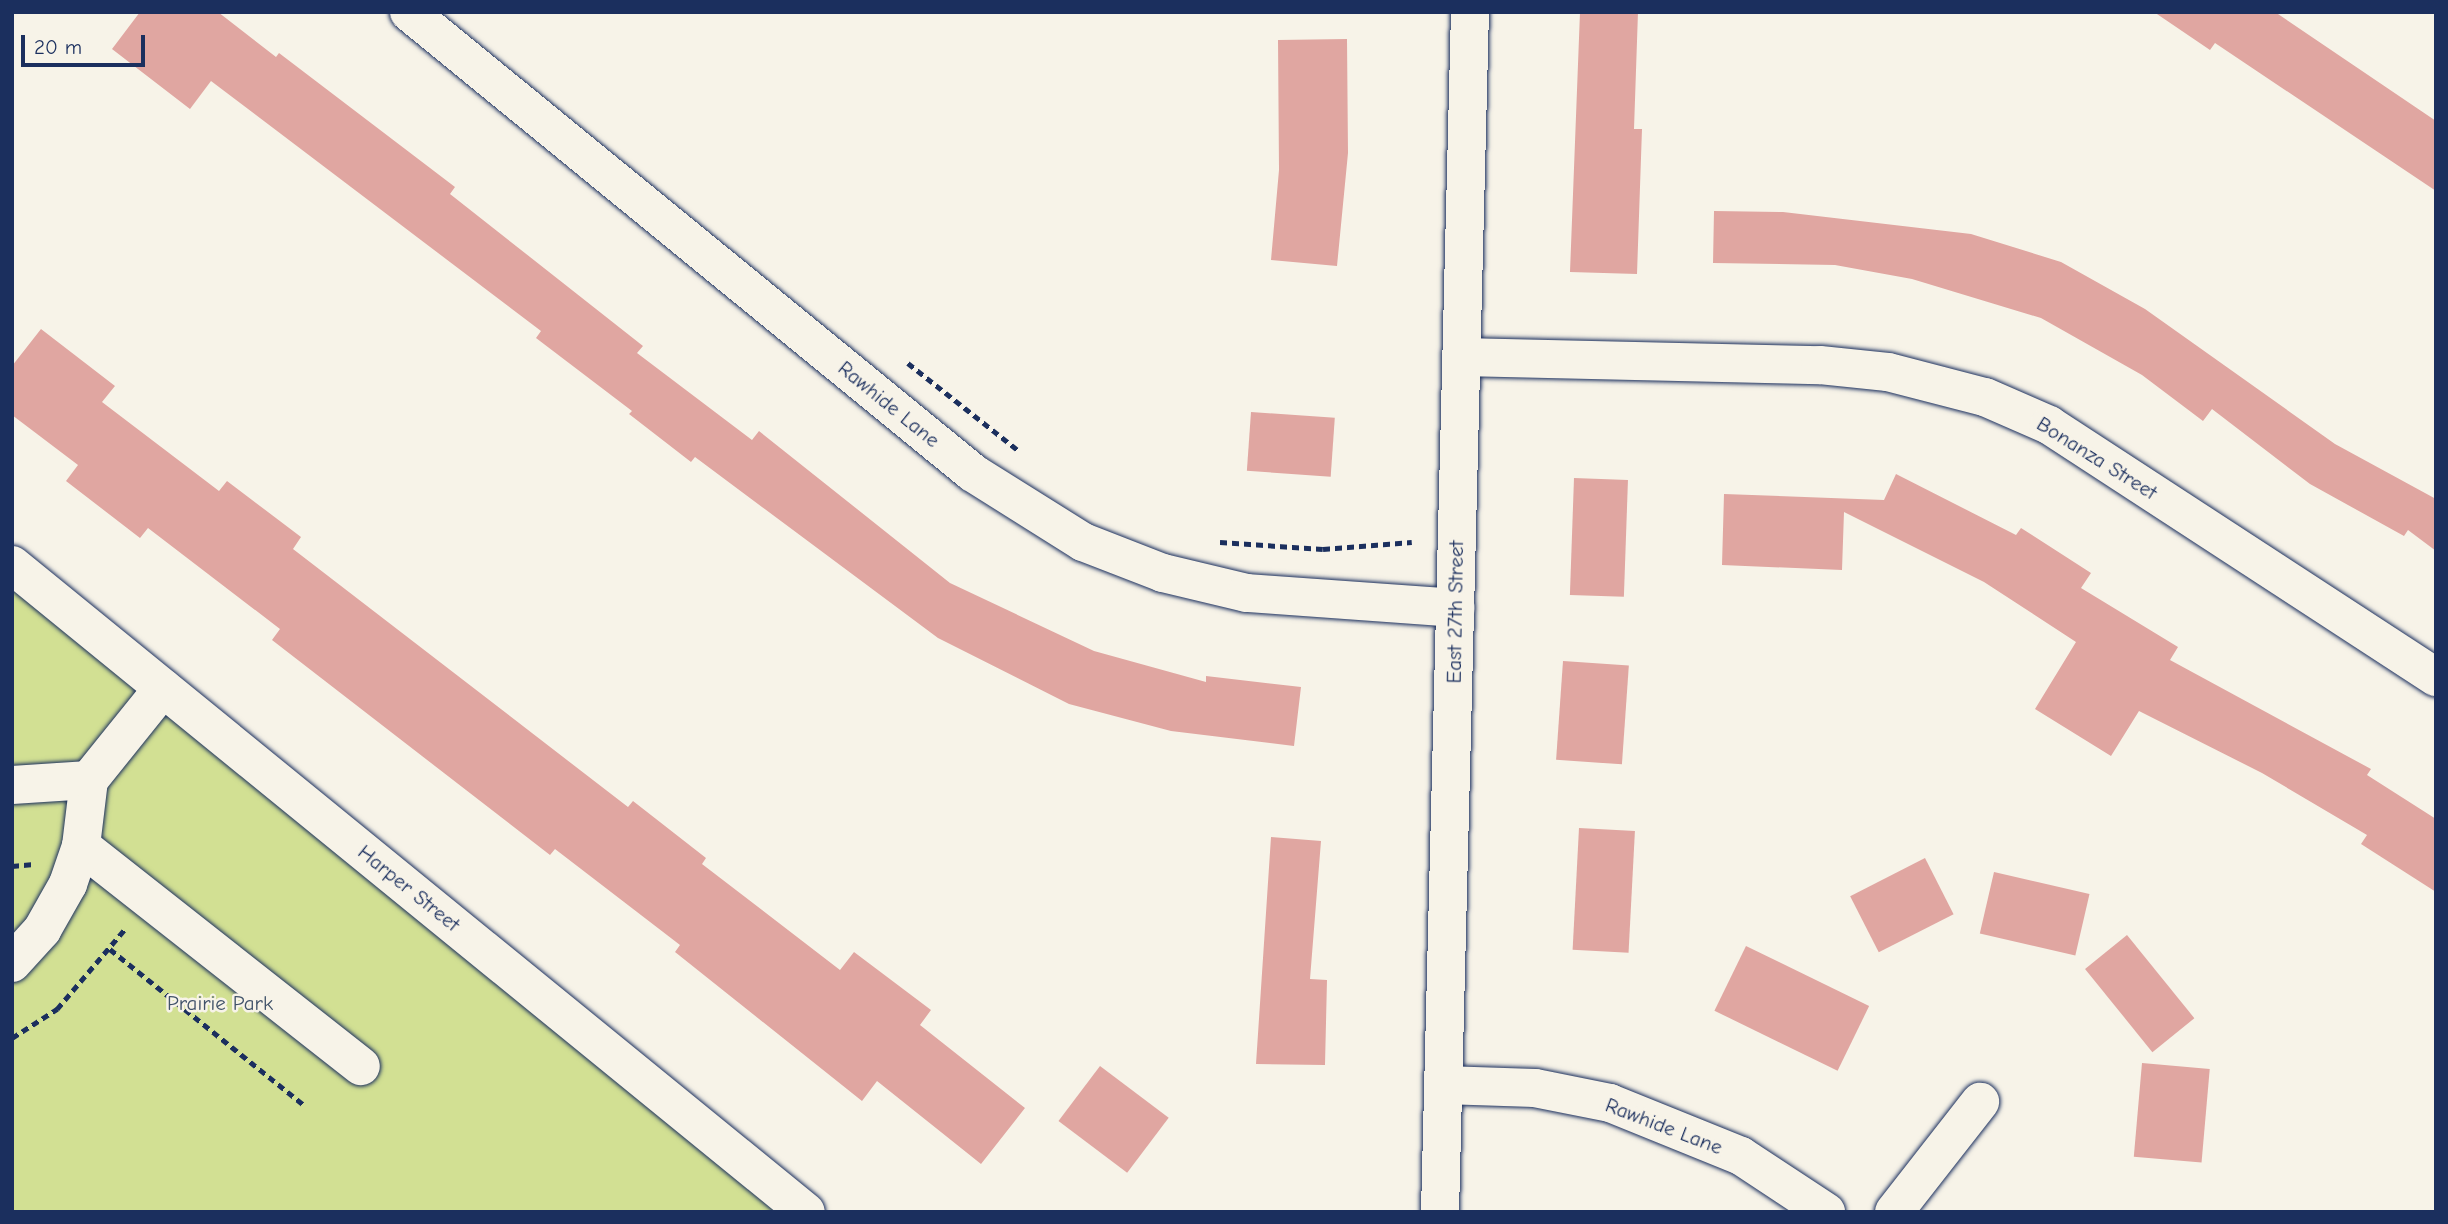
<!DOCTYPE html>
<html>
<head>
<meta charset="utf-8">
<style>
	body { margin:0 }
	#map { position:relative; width:2448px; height:1224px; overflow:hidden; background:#f7f3e8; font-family:"Comic Neue",sans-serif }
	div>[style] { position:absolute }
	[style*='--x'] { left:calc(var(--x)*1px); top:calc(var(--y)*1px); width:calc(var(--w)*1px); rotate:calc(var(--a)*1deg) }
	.green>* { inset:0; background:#d2e093 }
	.building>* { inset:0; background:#e0a6a1; transform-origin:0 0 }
	.path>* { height:4.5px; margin-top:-2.25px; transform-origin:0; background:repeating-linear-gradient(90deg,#1b2f5e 0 7px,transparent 0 12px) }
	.roads { filter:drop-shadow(0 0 2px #1b2f5e) drop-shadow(0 0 2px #1b2f5e) }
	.minor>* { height:38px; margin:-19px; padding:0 19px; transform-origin:19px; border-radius:19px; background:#f7f3e8 }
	span { translate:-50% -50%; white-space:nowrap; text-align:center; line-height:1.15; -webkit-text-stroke:5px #f7f3e8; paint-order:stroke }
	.street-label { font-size:21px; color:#1b2f5e }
	.park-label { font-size:21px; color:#405269 }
	.frame { position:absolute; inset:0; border:14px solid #1b2f5e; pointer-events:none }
	.scale { position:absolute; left:21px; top:35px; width:124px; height:32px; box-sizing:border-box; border:4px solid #1b2f5e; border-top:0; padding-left:9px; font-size:21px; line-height:24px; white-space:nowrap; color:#1b2f5e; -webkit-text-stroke:5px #f7f3e8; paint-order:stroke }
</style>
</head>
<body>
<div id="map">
	<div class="green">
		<div style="clip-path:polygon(12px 565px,806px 1212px,12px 1212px)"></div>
	</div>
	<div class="building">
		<div style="clip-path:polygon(140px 12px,218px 12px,276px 57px,279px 53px,455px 187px,450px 194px,643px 346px,637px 353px,752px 440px,759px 431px,950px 583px,1094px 651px,1206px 682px,1206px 676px,1301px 687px,1294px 746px,1171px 731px,1069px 704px,938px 638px,695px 457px,691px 462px,629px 414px,632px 411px,536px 338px,541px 331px,211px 81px,190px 109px,112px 49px)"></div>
		<div style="clip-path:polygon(1580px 12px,1638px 12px,1634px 129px,1642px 129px,1637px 274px,1570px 272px)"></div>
		<div style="clip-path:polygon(2154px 12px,2275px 12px,2436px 121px,2436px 191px,2215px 43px,2210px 50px)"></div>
		<div style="clip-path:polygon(1347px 39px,1348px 153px,1337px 266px,1271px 260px,1279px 170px,1278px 40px)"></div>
		<div style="clip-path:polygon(1714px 211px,1783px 212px,1971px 234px,2061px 262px,2145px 309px,2335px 444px,2436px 499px,2436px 551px,2408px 530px,2404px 536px,2310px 484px,2212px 409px,2203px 421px,2142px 375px,2041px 318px,1912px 279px,1835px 265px,1713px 263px)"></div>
		<div style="clip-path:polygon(41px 329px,115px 386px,102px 402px,219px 491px,227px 481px,301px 537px,293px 549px,628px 807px,633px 801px,706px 858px,702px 864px,840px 970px,854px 952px,931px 1010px,920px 1025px,1025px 1108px,981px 1164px,877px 1081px,862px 1101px,675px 952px,680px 945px,555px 849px,550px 855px,272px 640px,280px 629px,148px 528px,140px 538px,66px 481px,78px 465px,12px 415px,12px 366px)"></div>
		<div style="left:1251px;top:412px;width:84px;height:59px;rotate:4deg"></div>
		<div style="clip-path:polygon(1896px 474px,2016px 535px,2021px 528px,2091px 573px,2081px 588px,2178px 647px,2170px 660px,2371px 769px,2367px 775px,2436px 819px,2436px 892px,2361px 844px,2367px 835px,2262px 773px,2139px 711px,2111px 756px,2035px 709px,2076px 642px,1984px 582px,1844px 512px,1842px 570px,1722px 565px,1724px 494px,1884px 500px)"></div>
		<div style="left:1574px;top:478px;width:54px;height:117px;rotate:2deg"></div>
		<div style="left:1563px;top:661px;width:66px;height:99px;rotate:4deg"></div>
		<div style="left:1579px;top:828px;width:56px;height:122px;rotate:3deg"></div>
		<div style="clip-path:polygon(1271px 837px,1321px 841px,1310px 979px,1327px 980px,1325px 1065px,1256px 1064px)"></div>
		<div style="left:1925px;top:858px;width:63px;height:84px;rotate:63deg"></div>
		<div style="left:1994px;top:872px;width:98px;height:63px;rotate:13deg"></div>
		<div style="left:2127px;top:935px;width:107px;height:54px;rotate:51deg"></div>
		<div style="left:1746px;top:946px;width:137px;height:72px;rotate:26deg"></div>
		<div style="left:2142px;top:1063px;width:68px;height:94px;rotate:5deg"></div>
		<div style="left:1100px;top:1066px;width:86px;height:69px;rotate:37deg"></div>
	</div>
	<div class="path">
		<div style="--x:908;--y:363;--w:142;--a:38.4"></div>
		<div style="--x:1220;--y:542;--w:103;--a:3.9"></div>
		<div style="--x:1323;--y:549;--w:89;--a:-4.5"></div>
		<div style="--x:12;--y:866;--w:22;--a:-5"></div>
		<div style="--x:110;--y:949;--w:249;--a:38.8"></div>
		<div style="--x:12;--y:1038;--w:54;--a:-32.8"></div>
		<div style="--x:57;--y:1009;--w:104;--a:-49.7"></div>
	</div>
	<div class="roads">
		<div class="minor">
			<div style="--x:409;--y:12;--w:728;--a:39.26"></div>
			<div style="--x:973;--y:473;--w:130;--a:32.1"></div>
			<div style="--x:1083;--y:542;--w:86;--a:21.2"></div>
			<div style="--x:1163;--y:573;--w:86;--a:13.4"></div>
			<div style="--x:1247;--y:593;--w:209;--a:4.1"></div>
			<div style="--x:1461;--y:357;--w:359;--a:1.3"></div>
			<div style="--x:1820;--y:365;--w:68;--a:5.9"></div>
			<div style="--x:1888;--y:372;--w:100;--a:14.5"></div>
			<div style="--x:1985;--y:397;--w:70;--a:23.6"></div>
			<div style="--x:2049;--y:425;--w:462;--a:33.1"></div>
			<div style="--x:12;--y:565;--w:1024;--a:39.18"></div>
			<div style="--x:12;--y:785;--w:77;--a:-3.7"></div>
			<div style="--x:81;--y:846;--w:356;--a:38.2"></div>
			<div style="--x:12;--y:963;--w:45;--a:-47.7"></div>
			<div style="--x:42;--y:930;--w:53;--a:-60.5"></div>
			<div style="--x:68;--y:884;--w:40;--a:-71.1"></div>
			<div style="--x:81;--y:846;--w:66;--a:-83.1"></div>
			<div style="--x:89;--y:780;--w:118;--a:-51.2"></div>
			<div style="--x:1443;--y:1085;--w:92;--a:1.9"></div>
			<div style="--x:1535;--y:1088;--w:76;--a:11.3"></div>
			<div style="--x:1610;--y:1103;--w:141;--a:22"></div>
			<div style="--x:1741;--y:1156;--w:102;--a:33.4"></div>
			<div style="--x:1440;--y:1212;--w:1200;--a:-88.57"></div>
			<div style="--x:1894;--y:1212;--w:140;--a:-52"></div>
		</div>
	</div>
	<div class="street-label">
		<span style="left:889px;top:404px;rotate:39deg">Rawhide Lane</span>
		<span style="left:2097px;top:458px;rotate:32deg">Bonanza Street</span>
		<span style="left:1455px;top:612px;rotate:-89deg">East 27th Street</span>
		<span style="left:409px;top:888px;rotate:39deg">Harper Street</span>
		<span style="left:1664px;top:1126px;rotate:21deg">Rawhide Lane</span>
	</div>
	<div class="park-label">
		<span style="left:220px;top:1003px">Prairie Park</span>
	</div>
	<div class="frame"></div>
	<div class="scale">20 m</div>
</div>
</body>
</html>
